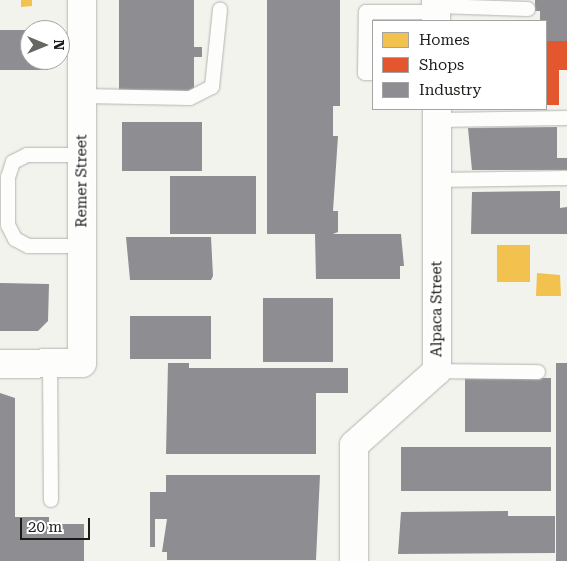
<!DOCTYPE html>
<html>
<head>
<meta charset="utf-8">
<style>
	body { margin:0 }
	#map { position:relative; width:567px; height:561px; overflow:hidden; background:#f2f3ed; font-family:"Roboto Serif",serif }
	div>[style] { position:absolute }
	[style*='--x'] { left:calc(var(--x)*1px); top:calc(var(--y)*1px); width:calc(var(--w)*1px); rotate:calc(var(--a)*1deg) }
	.homes>* { inset:0; background:#f2c14e; transform-origin:0 0 }
	.shops>* { inset:0; background:#e4572e }
	.industry>* { inset:0; background:#8d8d92; transform-origin:0 0 }
	.roads { filter:drop-shadow(0 0 1px #b4b5b0) drop-shadow(0 0 1px #b4b5b0) }
	.service>* { height:14px; margin:-7px; padding:0 7px; transform-origin:7px; border-radius:7px; background:#fdfdfc }
	.minor>* { height:28px; margin:-14px; padding:0 14px; transform-origin:14px; border-radius:14px; background:#fdfdfc }
	span { translate:-50% -50%; white-space:nowrap; text-align:center; line-height:1.15; -webkit-text-stroke:5px #fff; paint-order:stroke }
	.street-label { font-size:15px; color:#1b1c18 }
	.legend { position:absolute; left:372px; top:20px; width:175px; height:90px; box-sizing:border-box; background:#fff; border:1px solid #a4a4a3; margin:0; padding:6px 9px; list-style:none; font-size:15px; color:#1b1c18 }
	.legend li { display:flex; align-items:center; gap:10px; height:25px }
	.legend b { width:25px; border:1px solid #a4a4a3 }
	.north { position:absolute; left:20px; top:20px; width:50px; height:50px; box-sizing:border-box; background:#fff; border:1px solid #a4a4a3; border-radius:50%; rotate:90deg; font-size:14px; font-weight:700; line-height:20px; text-align:center; color:#1b1c18 }
	.north::after { content:''; display:block; margin:auto; width:18px; height:22px; background:#666763; clip-path:polygon(50% 0,100% 100%,50% 72%,0 100%) }
	.scale { position:absolute; left:20px; top:518px; width:70px; height:22px; box-sizing:border-box; border:2px solid #1b1c18; border-top:0; padding-left:6px; font-size:15px; line-height:18px; white-space:nowrap; color:#1b1c18; -webkit-text-stroke:4px #fff; paint-order:stroke }
</style>
</head>
<body>
<div id="map">
	<div class="homes">
		<div style="clip-path:polygon(21px 0,32px 0,32px 6px,21px 7px)"></div>
		<div style="left:497px;top:245px;width:33px;height:37px"></div>
		<div style="clip-path:polygon(537px 273px,560px 275px,561px 296px,536px 296px)"></div>
	</div>
	<div class="shops">
		<div style="clip-path:polygon(546px 41px,567px 41px,567px 70px,559px 70px,559px 105px,546px 105px)"></div>
	</div>
	<div class="industry">
		<div style="clip-path:polygon(119px 0,194px 0,194px 47px,202px 47px,202px 57px,194px 57px,194px 91px,119px 91px)"></div>
		<div style="clip-path:polygon(267px 0,340px 0,340px 106px,333px 106px,333px 136px,338px 136px,333px 211px,338px 211px,338px 232px,333px 234px,401px 234px,404px 266px,400px 266px,400px 279px,316px 279px,315px 234px,267px 234px)"></div>
		<div style="clip-path:polygon(535px 0,567px 0,567px 41px,546px 41px,546px 21px,540px 21px,540px 11px,535px 11px)"></div>
		<div style="clip-path:polygon(0 30px,30px 30px,30px 60px,48px 60px,48px 70px,0 70px)"></div>
		<div style="left:122px;top:122px;width:80px;height:49px"></div>
		<div style="clip-path:polygon(557px 127px,557px 158px,567px 158px,567px 170px,472px 170px,468px 128px)"></div>
		<div style="left:256px;top:176px;width:58px;height:86px;rotate:90deg"></div>
		<div style="clip-path:polygon(560px 191px,560px 208px,567px 207px,567px 234px,471px 234px,472px 192px)"></div>
		<div style="clip-path:polygon(126px 237px,211px 237px,213px 276px,211px 280px,130px 280px)"></div>
		<div style="clip-path:polygon(0 283px,49px 284px,48px 321px,38px 331px,0 331px)"></div>
		<div style="left:333px;top:298px;width:64px;height:70px;rotate:90deg"></div>
		<div style="left:130px;top:316px;width:81px;height:43px"></div>
		<div style="clip-path:polygon(168px 363px,189px 363px,189px 368px,348px 368px,348px 393px,316px 393px,316px 454px,166px 454px)"></div>
		<div style="left:556px;top:363px;width:11px;height:198px"></div>
		<div style="left:465px;top:378px;width:86px;height:54px"></div>
		<div style="clip-path:polygon(0 393px,15px 398px,15px 517px,49px 517px,49px 524px,84px 524px,84px 561px,0 561px)"></div>
		<div style="left:551px;top:447px;width:44px;height:150px;rotate:90deg"></div>
		<div style="clip-path:polygon(166px 475px,320px 475px,316px 560px,167px 560px,167px 552px,162px 552px,167px 519px,155px 519px,155px 547px,150px 547px,150px 492px,166px 492px)"></div>
		<div style="clip-path:polygon(508px 511px,508px 516px,555px 516px,555px 553px,398px 554px,401px 512px)"></div>
	</div>
	<div class="roads">
		<div class="service">
			<div style="--x:436;--y:6;--w:92;--a:1.9"></div>
			<div style="--x:373;--y:73;--w:8;--a:180"></div>
			<div style="--x:365;--y:73;--w:61;--a:-89.1"></div>
			<div style="--x:366;--y:12;--w:70;--a:0"></div>
			<div style="--x:82;--y:96;--w:108;--a:1.1"></div>
			<div style="--x:190;--y:98;--w:25;--a:-27"></div>
			<div style="--x:212;--y:87;--w:78;--a:-84.1"></div>
			<div style="--x:437;--y:120;--w:130;--a:-0.9"></div>
			<div style="--x:82;--y:155;--w:55;--a:180"></div>
			<div style="--x:27;--y:155;--w:16;--a:153"></div>
			<div style="--x:13;--y:162;--w:16;--a:108"></div>
			<div style="--x:8;--y:177;--w:48;--a:90"></div>
			<div style="--x:8;--y:225;--w:16;--a:63"></div>
			<div style="--x:15;--y:239;--w:15;--a:28"></div>
			<div style="--x:28;--y:246;--w:54;--a:0"></div>
			<div style="--x:437;--y:180;--w:130;--a:-0.9"></div>
			<div style="--x:50;--y:363;--w:137;--a:89.6"></div>
			<div style="--x:437;--y:371;--w:101;--a:0.6"></div>
		</div>
		<div class="minor">
			<div style="--x:436;--y:0;--w:21;--a:90"></div>
			<div style="--x:0;--y:364;--w:82;--a:-0.7"></div>
			<div style="--x:82;--y:363;--w:363;--a:-90"></div>
			<div style="--x:354;--y:561;--w:116;--a:-90"></div>
			<div style="--x:354;--y:445;--w:111;--a:-41.7"></div>
			<div style="--x:437;--y:371;--w:262;--a:-90"></div>
		</div>
	</div>
	<div class="street-label">
		<span style="left:82px;top:181px;rotate:-90deg">Remer Street</span>
		<span style="left:437px;top:309px;rotate:-90deg">Alpaca Street</span>
	</div>
	<ul class="legend">
	<li><b style="height:14px;background:#f2c14e"></b>Homes</li>
	<li><b style="height:14px;background:#e4572e"></b>Shops</li>
	<li><b style="height:14px;background:#8d8d92"></b>Industry</li>
	</ul>
	<div class="north">N</div>
	<div class="scale">20 m</div>
</div>
</body>
</html>
